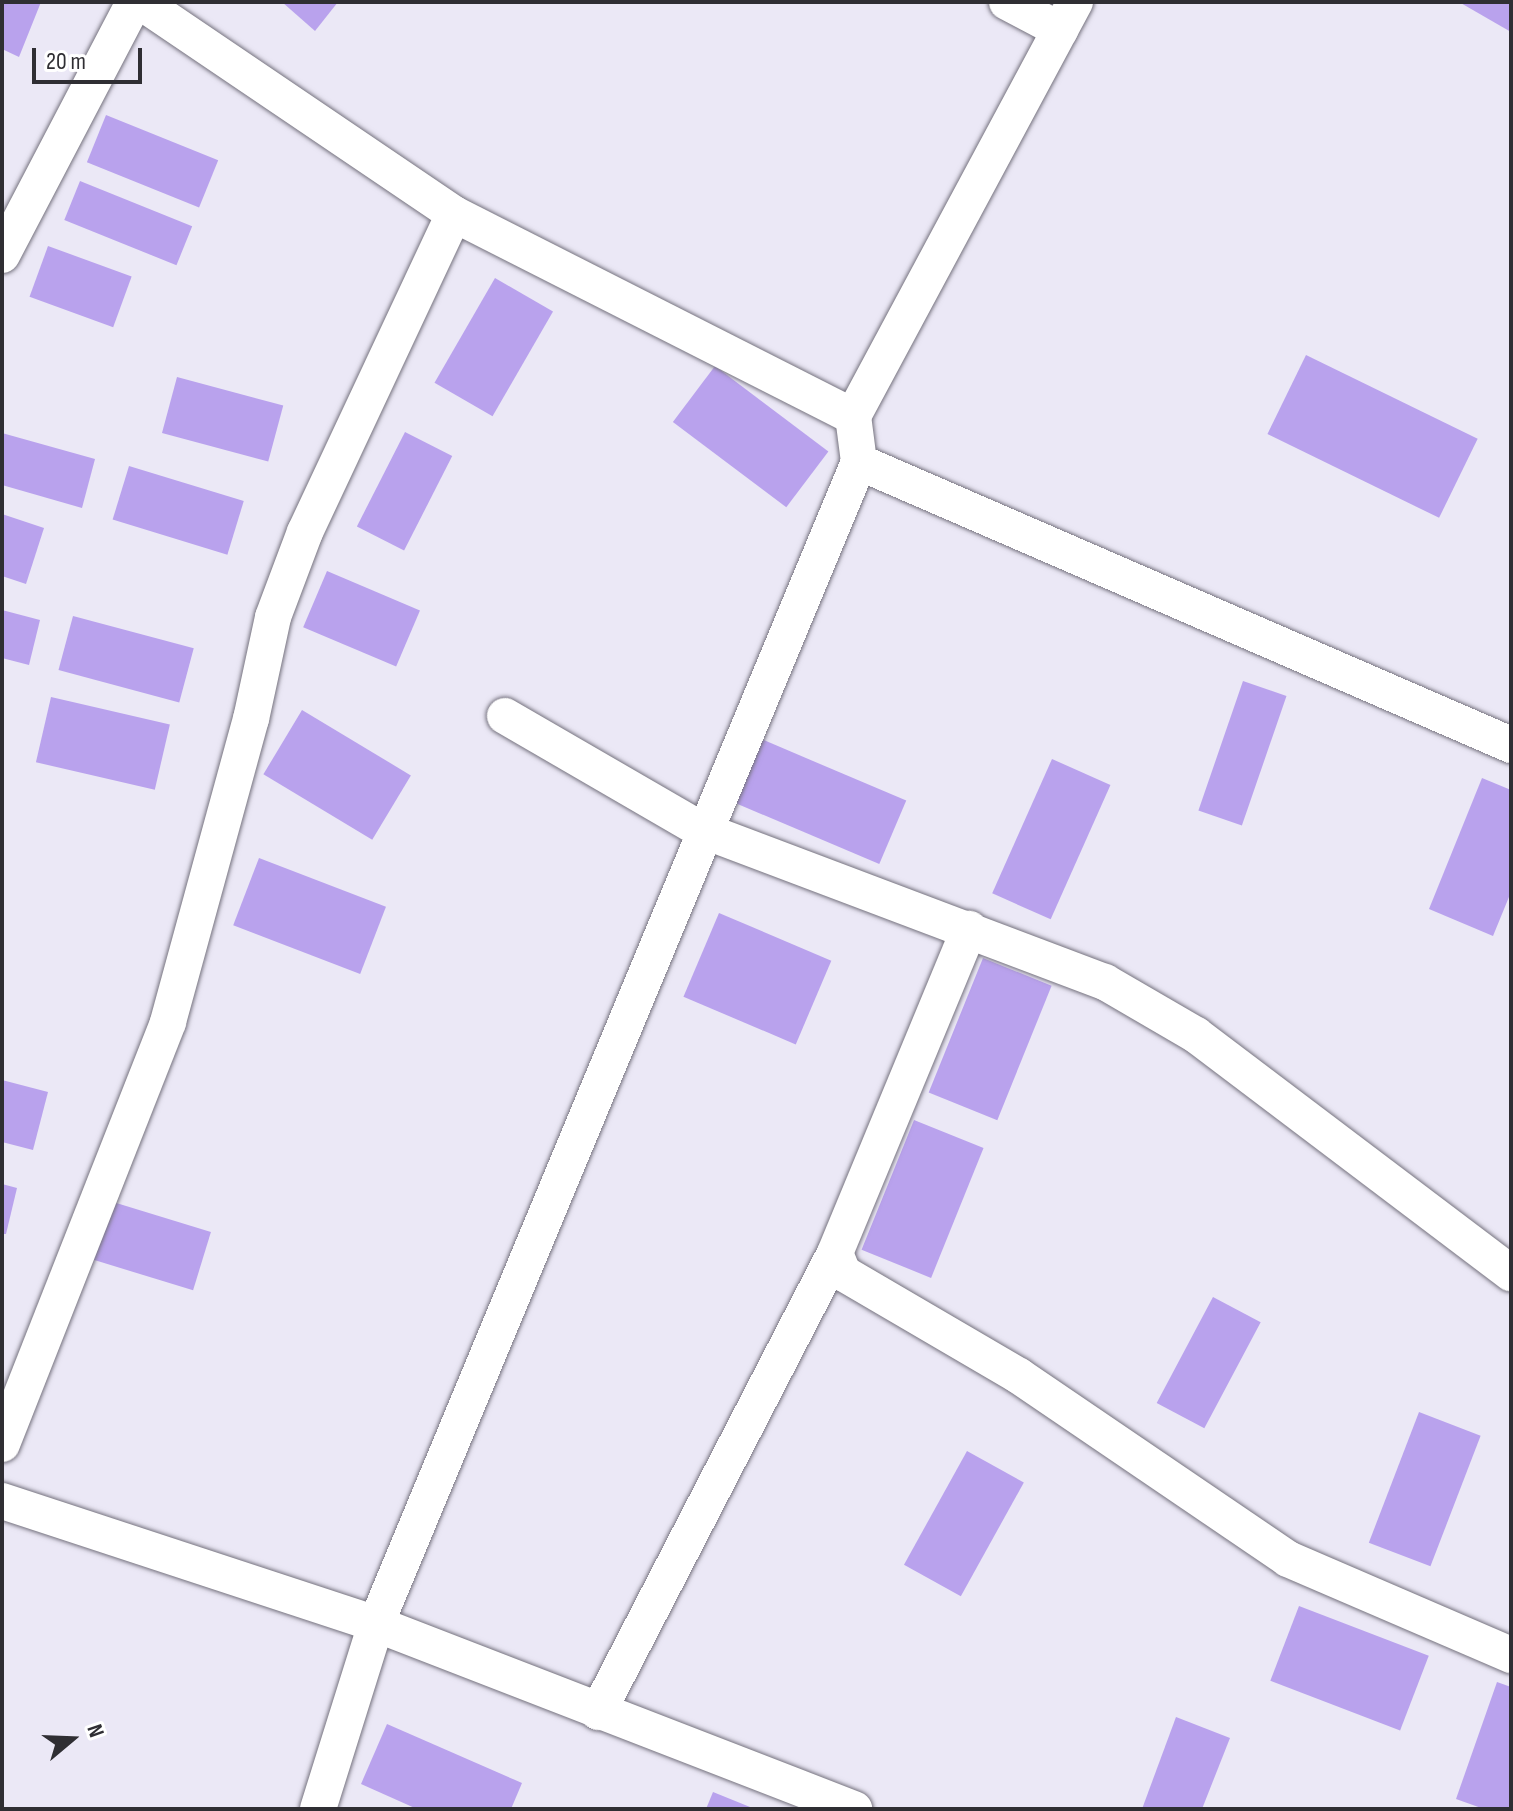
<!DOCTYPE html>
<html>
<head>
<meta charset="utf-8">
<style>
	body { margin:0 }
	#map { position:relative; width:1513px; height:1811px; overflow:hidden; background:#ebe8f6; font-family:"Sofia Sans Condensed",sans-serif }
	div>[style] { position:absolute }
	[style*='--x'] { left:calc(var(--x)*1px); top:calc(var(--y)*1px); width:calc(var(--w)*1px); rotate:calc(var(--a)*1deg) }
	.building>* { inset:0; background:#b9a2ed; transform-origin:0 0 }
	.roads { filter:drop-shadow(0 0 2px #75727e) drop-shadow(0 0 2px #75727e) }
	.minor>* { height:36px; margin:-18px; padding:0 18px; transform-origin:18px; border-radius:18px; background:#fff }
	span { translate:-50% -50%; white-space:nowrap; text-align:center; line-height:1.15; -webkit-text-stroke:8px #fff; paint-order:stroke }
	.frame { position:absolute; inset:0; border:4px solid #2f2e33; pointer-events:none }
	.north { position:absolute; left:32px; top:1699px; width:80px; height:80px; -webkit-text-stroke:6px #fff; paint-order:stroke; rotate:71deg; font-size:22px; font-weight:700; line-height:32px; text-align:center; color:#2f2e33 }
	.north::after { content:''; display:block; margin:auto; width:28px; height:36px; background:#2f2e33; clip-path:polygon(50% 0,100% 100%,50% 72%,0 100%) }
	.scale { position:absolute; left:32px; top:48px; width:110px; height:36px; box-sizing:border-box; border:4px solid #2f2e33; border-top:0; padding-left:10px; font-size:24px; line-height:28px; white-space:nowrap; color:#2f2e33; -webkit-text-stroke:6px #fff; paint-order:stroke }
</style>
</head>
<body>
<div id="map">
	<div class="building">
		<div style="clip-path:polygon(2px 2px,41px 2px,19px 57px,2px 49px)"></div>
		<div style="clip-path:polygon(282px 2px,338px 2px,315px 31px)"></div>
		<div style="clip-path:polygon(1459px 2px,1511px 2px,1511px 32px)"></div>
		<div style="left:106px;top:115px;width:121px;height:51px;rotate:22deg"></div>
		<div style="left:80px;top:181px;width:121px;height:42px;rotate:22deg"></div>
		<div style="left:48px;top:246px;width:89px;height:54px;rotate:20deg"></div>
		<div style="left:495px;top:278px;width:67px;height:121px;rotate:30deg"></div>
		<div style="left:1306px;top:355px;width:191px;height:88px;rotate:26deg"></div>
		<div style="left:715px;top:366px;width:142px;height:70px;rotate:37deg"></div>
		<div style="left:177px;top:377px;width:110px;height:58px;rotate:15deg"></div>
		<div style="left:405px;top:432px;width:53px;height:106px;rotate:27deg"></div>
		<div style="clip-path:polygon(2px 433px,95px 459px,82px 508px,2px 485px)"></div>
		<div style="left:129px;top:466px;width:120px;height:56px;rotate:17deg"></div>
		<div style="clip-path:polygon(2px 514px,44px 528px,26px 584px,2px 576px)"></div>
		<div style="left:327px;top:571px;width:101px;height:61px;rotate:23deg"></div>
		<div style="clip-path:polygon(2px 610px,40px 620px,29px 665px,2px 658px)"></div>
		<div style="left:73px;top:616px;width:125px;height:56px;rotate:15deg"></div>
		<div style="left:1243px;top:681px;width:46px;height:137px;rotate:19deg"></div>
		<div style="left:51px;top:697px;width:122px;height:67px;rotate:13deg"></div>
		<div style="left:302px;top:710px;width:127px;height:75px;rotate:31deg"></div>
		<div style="left:747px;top:733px;width:173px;height:69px;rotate:23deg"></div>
		<div style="left:1052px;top:759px;width:64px;height:147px;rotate:24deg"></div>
		<div style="clip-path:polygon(1482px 778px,1511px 790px,1511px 892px,1493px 936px,1429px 909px)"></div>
		<div style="left:259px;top:858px;width:136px;height:72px;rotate:21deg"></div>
		<div style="left:719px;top:913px;width:122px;height:91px;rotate:23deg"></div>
		<div style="left:983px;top:958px;width:74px;height:145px;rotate:22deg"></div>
		<div style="clip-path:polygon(2px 1080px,48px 1092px,33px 1150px,2px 1142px)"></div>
		<div style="left:914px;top:1120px;width:75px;height:140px;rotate:22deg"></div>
		<div style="clip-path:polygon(2px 1184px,17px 1188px,6px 1234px,2px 1234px)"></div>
		<div style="left:100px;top:1198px;width:116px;height:61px;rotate:17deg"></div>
		<div style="left:1213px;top:1297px;width:54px;height:120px;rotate:28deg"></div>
		<div style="left:1419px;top:1412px;width:66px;height:140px;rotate:21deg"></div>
		<div style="left:967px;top:1451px;width:65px;height:130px;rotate:29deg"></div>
		<div style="left:1299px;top:1606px;width:139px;height:80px;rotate:21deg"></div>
		<div style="clip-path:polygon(1497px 1682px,1511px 1687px,1511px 1809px,1484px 1809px,1456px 1799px)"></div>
		<div style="clip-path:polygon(1176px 1717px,1230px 1738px,1202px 1809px,1142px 1809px)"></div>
		<div style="clip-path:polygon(387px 1724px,522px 1783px,511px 1809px,417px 1809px,361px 1784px)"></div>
		<div style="clip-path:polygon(713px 1792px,755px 1809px,706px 1809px)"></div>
	</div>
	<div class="roads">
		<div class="minor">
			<div style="--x:141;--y:2;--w:378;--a:34.1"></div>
			<div style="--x:454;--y:214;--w:447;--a:26.9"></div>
			<div style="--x:1007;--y:2;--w:60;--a:27.8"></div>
			<div style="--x:2;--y:255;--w:285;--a:-62.4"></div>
			<div style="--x:859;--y:462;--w:711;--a:23.46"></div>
			<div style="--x:505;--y:716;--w:228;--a:30.1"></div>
			<div style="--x:702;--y:830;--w:431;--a:20.7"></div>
			<div style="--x:1105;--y:982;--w:105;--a:30.2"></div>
			<div style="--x:1196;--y:1035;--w:395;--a:37.1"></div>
			<div style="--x:835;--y:1253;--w:22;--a:68"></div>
			<div style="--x:843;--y:1273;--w:204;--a:30.3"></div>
			<div style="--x:1019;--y:1376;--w:325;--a:34.2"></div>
			<div style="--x:1288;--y:1559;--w:243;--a:23.3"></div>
			<div style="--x:2;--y:1444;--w:453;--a:-68.5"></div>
			<div style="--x:168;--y:1022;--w:314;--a:-74.7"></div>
			<div style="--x:251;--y:719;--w:104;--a:-77.8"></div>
			<div style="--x:273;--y:617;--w:91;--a:-69.4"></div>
			<div style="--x:305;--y:532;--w:351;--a:-64.9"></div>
			<div style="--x:2;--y:1501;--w:394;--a:18.2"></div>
			<div style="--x:376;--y:1624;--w:513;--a:21.16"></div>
			<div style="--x:598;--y:1712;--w:517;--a:-62.69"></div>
			<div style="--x:835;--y:1253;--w:351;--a:-67.5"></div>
			<div style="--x:318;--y:1809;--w:194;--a:-72.6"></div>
			<div style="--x:376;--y:1624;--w:1258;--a:-67.43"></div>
			<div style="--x:859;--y:462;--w:46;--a:-97.4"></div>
			<div style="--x:853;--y:416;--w:470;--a:-61.8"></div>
		</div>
	</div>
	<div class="frame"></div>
	<div class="north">N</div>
	<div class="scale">20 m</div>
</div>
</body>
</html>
